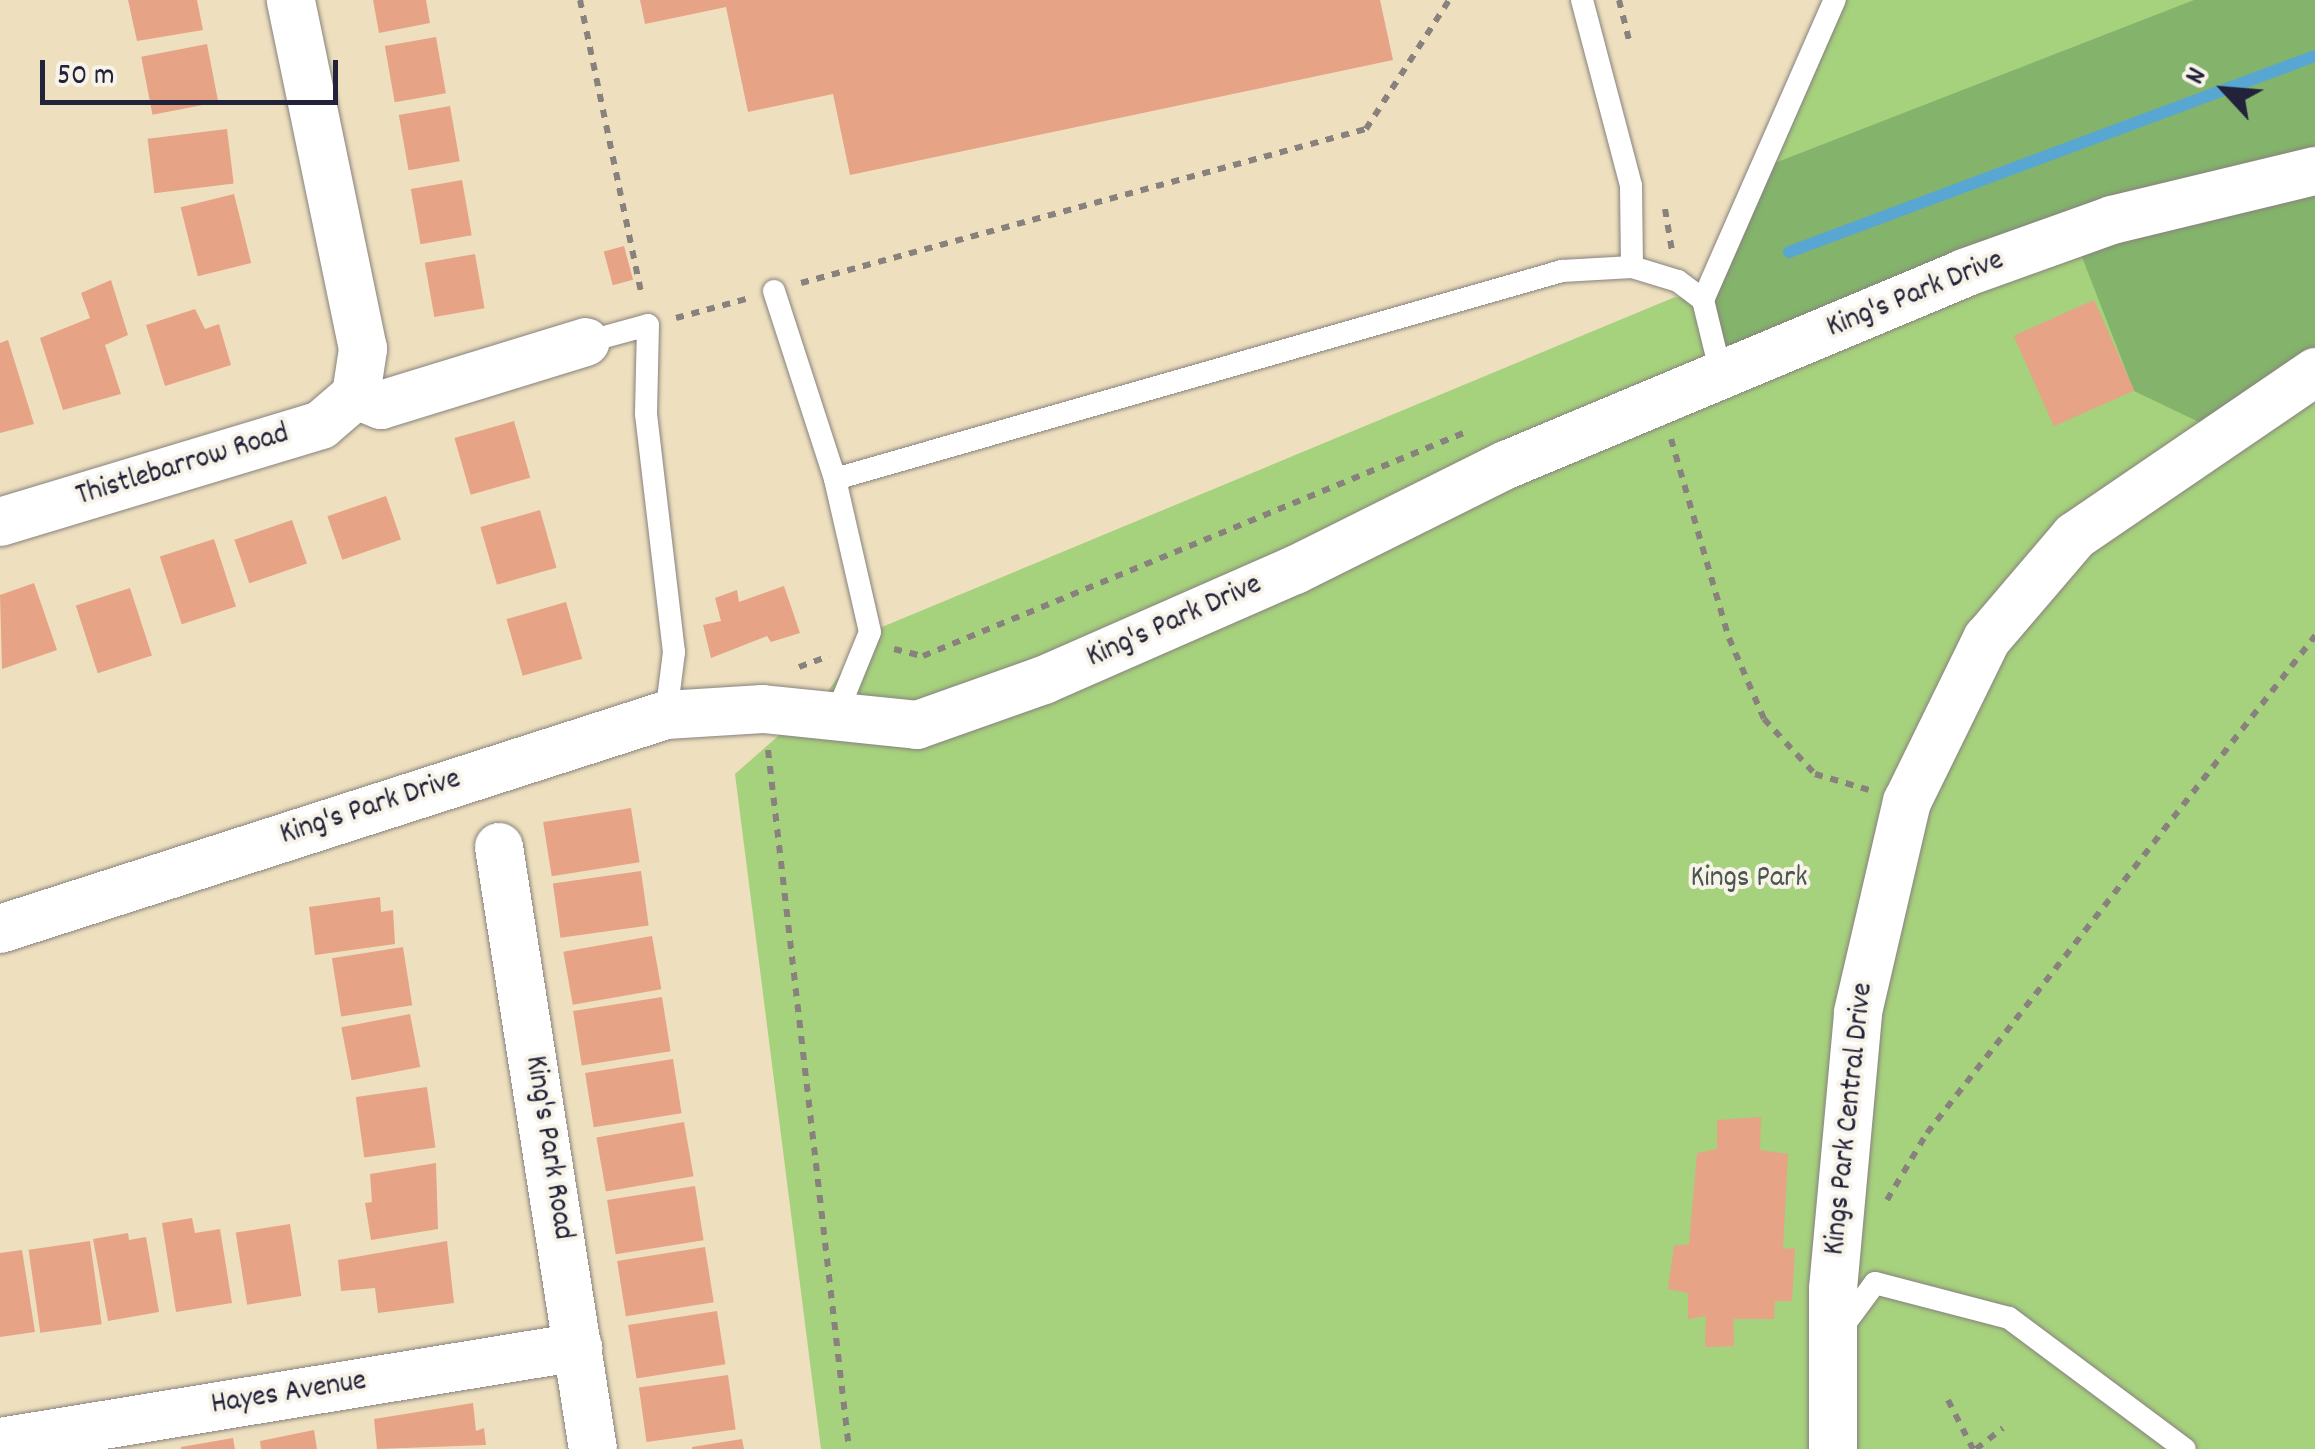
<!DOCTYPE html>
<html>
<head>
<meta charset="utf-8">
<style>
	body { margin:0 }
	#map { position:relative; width:2315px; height:1449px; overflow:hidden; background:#eee0bf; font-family:Dekko,sans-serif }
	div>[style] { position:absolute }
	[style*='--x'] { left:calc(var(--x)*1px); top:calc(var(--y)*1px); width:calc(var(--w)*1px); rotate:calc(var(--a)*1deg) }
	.green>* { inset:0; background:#a6d17d }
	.forest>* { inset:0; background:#84b36c }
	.stream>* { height:12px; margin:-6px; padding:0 6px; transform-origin:6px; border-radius:6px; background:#58a7d2 }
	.building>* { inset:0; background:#e7a385; transform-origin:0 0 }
	.path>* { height:6px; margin-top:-3px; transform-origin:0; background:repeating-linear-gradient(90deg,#88817d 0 8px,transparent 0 16px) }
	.roads { filter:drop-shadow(0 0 2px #88817d) drop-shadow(0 0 2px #88817d) }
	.service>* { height:22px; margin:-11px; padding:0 11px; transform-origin:11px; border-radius:11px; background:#fff }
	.minor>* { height:48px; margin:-24px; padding:0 24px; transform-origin:24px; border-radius:24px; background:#fff }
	span { translate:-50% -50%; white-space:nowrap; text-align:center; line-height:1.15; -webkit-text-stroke:8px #f7f3e8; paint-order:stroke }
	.street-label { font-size:30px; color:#22223b }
	.park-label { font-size:30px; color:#4a574f }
	.north { position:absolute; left:2175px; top:40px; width:100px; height:100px; -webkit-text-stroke:8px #f7f3e8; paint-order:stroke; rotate:296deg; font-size:28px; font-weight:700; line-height:40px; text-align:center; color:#22223b }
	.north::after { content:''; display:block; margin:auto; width:35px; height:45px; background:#22223b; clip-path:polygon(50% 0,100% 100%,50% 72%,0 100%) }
	.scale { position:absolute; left:40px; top:60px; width:298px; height:45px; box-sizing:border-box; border:5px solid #22223b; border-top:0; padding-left:12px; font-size:30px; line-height:35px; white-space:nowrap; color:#22223b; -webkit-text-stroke:8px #f7f3e8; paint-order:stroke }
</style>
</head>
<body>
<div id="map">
	<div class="green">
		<div style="clip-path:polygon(1835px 0,2315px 0,2315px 1449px,821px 1449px,735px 774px,826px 694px,870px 632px,1675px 297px,1703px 300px)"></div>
	</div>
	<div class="forest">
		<div style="clip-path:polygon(2194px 0,2315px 0,2315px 372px,2222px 433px,2134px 391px,2073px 234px,1722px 378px,1703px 300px,1762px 168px)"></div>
	</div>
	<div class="stream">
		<div style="--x:1789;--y:252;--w:561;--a:-20.44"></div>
	</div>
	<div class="building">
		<div style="clip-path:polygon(128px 0,197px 0,203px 30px,137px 41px)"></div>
		<div style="clip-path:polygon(373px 0,426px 0,430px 23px,379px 33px)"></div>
		<div style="clip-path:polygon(640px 0,1380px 0,1393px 60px,850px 175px,833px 94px,748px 112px,726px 7px,645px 24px)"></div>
		<div style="left:436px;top:37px;width:57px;height:52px;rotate:80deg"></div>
		<div style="left:207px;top:44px;width:59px;height:67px;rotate:79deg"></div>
		<div style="left:450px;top:106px;width:56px;height:52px;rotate:80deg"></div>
		<div style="left:227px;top:129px;width:55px;height:80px;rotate:83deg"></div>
		<div style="left:462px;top:180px;width:56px;height:52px;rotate:80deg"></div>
		<div style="left:234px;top:194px;width:71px;height:55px;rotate:76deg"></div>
		<div style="left:624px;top:246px;width:35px;height:21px;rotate:75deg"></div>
		<div style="left:475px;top:254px;width:55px;height:51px;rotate:80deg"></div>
		<div style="clip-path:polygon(111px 280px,128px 335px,105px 345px,121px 394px,63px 410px,40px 338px,90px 318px,81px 293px)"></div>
		<div style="left:2094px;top:300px;width:99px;height:88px;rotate:66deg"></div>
		<div style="clip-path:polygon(195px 309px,205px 329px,219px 324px,231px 365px,165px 386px,146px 325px)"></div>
		<div style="clip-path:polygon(8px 340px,34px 424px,0 433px,0 343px)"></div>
		<div style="left:514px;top:421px;width:59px;height:62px;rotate:74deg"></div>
		<div style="left:386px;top:496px;width:46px;height:62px;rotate:71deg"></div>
		<div style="left:540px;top:510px;width:60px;height:62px;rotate:74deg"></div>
		<div style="left:292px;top:520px;width:46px;height:61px;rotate:71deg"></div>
		<div style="left:214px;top:539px;width:71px;height:57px;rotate:72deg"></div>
		<div style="clip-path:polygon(34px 583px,57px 650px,2px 669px,0 595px)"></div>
		<div style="clip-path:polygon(784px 586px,800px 633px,771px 642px,767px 636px,711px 658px,703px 625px,721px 621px,715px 598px,737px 590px,739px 602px)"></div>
		<div style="left:130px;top:588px;width:71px;height:57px;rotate:72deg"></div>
		<div style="left:566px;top:602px;width:59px;height:62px;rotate:74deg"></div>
		<div style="left:631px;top:808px;width:55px;height:89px;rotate:81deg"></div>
		<div style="left:641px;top:871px;width:55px;height:89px;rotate:82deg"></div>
		<div style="clip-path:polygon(380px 897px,381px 912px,393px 910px,395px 944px,315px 955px,309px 907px)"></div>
		<div style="left:652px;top:936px;width:54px;height:90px;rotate:80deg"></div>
		<div style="left:403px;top:947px;width:59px;height:72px;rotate:81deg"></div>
		<div style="left:662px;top:997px;width:55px;height:90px;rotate:81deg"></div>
		<div style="left:410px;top:1014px;width:54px;height:70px;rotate:79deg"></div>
		<div style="left:673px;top:1059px;width:55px;height:89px;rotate:81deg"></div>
		<div style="left:427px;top:1087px;width:61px;height:72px;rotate:82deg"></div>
		<div style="clip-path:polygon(1761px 1117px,1760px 1150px,1788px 1154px,1783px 1249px,1795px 1248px,1792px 1301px,1775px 1301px,1774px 1319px,1733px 1319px,1734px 1346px,1705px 1347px,1706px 1316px,1688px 1319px,1688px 1293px,1668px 1289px,1674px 1246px,1689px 1244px,1697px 1153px,1717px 1149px,1717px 1120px)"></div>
		<div style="left:684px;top:1122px;width:55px;height:89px;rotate:80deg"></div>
		<div style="clip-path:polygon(436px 1163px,438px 1229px,371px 1240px,365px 1203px,372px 1202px,370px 1174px)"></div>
		<div style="left:695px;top:1186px;width:55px;height:89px;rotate:81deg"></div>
		<div style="clip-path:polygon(192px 1218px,195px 1233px,220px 1229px,232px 1303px,176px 1312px,162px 1223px)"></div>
		<div style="left:290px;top:1224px;width:73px;height:55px;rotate:81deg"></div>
		<div style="clip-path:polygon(128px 1233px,129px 1240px,146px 1237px,159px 1312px,108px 1321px,93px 1239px)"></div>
		<div style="left:90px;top:1241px;width:84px;height:62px;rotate:82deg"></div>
		<div style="clip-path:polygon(447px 1241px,454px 1303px,378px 1313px,375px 1288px,341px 1291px,338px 1260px)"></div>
		<div style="left:705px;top:1247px;width:56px;height:89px;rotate:81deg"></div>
		<div style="clip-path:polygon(22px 1250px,35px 1332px,0 1337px,0 1253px)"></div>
		<div style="left:717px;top:1311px;width:54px;height:90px;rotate:81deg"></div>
		<div style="left:728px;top:1375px;width:55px;height:90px;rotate:82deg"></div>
		<div style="clip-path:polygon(473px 1403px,476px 1431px,484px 1428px,486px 1445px,377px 1449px,374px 1419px)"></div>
		<div style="clip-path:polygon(314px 1430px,317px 1449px,261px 1449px,260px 1441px)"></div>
		<div style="clip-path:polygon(233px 1438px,235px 1449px,181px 1449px,181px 1447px)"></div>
		<div style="clip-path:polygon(742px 1439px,744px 1449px,692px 1449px,692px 1447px)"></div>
	</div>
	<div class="path">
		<div style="--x:580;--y:0;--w:303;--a:78.2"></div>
		<div style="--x:1619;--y:0;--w:41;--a:76"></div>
		<div style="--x:1665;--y:209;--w:43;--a:80.5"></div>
		<div style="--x:801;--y:283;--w:586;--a:-15.25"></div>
		<div style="--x:1366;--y:129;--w:153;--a:-57.2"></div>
		<div style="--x:676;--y:318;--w:73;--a:-15.2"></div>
		<div style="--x:1671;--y:439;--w:207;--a:73.8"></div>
		<div style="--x:1729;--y:638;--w:88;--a:66.6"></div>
		<div style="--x:1764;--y:719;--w:75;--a:47.2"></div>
		<div style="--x:1815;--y:774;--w:56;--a:16.5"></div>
		<div style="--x:894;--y:649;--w:30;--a:14"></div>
		<div style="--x:923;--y:656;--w:587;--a:-22.42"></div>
		<div style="--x:799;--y:667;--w:32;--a:-20"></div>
		<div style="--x:768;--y:750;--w:704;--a:83.39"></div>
		<div style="--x:1887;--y:1200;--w:78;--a:-59.2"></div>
		<div style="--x:1927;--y:1133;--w:631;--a:-52.02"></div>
		<div style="--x:1948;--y:1400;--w:55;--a:63"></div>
		<div style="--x:1976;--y:1449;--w:34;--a:-38"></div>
	</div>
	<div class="roads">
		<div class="service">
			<div style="--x:1582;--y:0;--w:192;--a:75.2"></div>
			<div style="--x:1631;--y:186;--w:81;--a:89.3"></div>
			<div style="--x:774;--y:291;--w:198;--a:72"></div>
			<div style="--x:586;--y:342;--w:64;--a:-15.3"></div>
			<div style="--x:648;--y:325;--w:89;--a:91.3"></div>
			<div style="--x:646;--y:414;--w:240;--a:83.3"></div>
			<div style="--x:674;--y:652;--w:64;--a:97.2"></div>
			<div style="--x:1722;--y:378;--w:80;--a:-103.7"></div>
			<div style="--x:1703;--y:300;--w:328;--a:-66.3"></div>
			<div style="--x:837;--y:713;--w:87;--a:-67.8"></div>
			<div style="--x:870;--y:632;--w:157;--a:-102.9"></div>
			<div style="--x:835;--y:479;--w:756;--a:-15.97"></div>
			<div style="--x:1562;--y:271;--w:70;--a:-3.3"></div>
			<div style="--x:1632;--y:267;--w:48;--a:16.9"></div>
			<div style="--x:1678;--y:281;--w:31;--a:37"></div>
			<div style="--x:1838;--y:1333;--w:62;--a:-53.5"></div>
			<div style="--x:1875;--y:1283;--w:138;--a:14.6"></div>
			<div style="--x:2009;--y:1318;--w:219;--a:36.7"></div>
		</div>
		<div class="minor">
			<div style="--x:356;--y:395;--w:27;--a:22"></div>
			<div style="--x:381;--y:405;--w:214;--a:-17.1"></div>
			<div style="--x:0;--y:522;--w:335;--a:-16.8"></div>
			<div style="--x:321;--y:425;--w:46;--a:-40.6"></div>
			<div style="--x:356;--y:395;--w:47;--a:-81.3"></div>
			<div style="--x:363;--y:349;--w:356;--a:-101.7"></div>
			<div style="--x:499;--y:847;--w:609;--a:81.13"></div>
			<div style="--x:0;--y:929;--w:700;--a:-17.81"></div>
			<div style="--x:666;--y:715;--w:97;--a:-3.5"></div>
			<div style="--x:763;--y:709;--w:155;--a:5.9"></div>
			<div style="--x:917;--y:725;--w:135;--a:-19.5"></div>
			<div style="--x:1044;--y:680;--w:274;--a:-23.7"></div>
			<div style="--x:1295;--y:570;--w:236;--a:-26.5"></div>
			<div style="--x:1506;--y:465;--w:497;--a:-22.7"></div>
			<div style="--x:1964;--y:273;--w:157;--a:-19.7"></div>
			<div style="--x:2112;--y:220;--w:209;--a:-13.6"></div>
			<div style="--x:0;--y:1442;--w:586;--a:-9.33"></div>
			<div style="--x:1833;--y:1449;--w:160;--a:-90"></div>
			<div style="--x:1833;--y:1289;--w:278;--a:-84.8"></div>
			<div style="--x:1858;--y:1012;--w:216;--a:-76.9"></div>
			<div style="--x:1907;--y:802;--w:182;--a:-63.9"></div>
			<div style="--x:1987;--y:639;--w:135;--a:-49.5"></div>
			<div style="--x:2075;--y:536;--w:291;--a:-34.3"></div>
		</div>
	</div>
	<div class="street-label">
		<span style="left:1916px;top:296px;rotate:-22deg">King's Park Drive</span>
		<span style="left:183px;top:467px;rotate:-17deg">Thistlebarrow Road</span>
		<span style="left:1175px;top:623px;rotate:-24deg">King's Park Drive</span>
		<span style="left:371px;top:809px;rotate:-18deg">King's Park Drive</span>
		<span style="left:1851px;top:1119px;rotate:-84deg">Kings Park Central Drive</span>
		<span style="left:547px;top:1148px;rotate:81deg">King's Park Road</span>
		<span style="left:289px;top:1395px;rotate:-9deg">Hayes Avenue</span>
	</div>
	<div class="park-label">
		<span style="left:1749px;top:880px">Kings Park</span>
	</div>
	<div class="north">N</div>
	<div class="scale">50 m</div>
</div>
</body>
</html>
